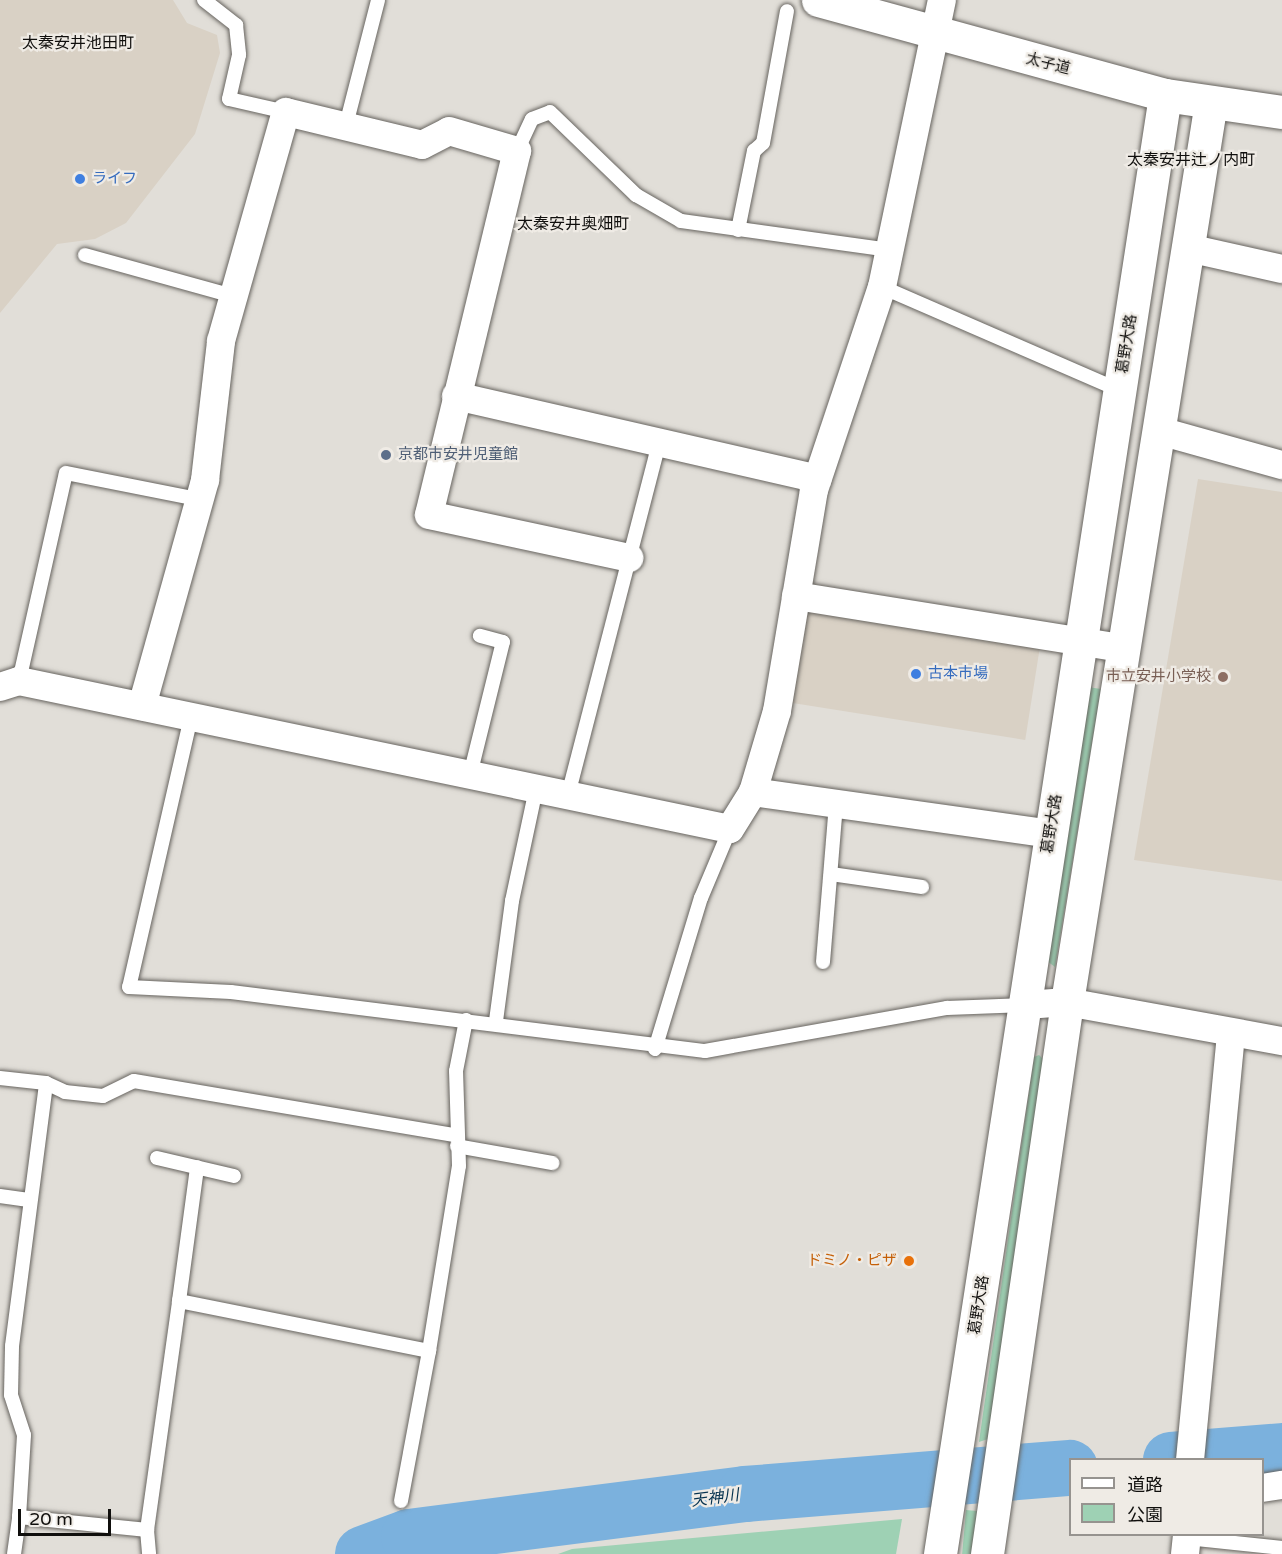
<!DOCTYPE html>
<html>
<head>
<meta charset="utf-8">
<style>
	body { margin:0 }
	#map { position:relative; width:1282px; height:1554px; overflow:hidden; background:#e1ded8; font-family:"Varela Round","Noto Sans JP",sans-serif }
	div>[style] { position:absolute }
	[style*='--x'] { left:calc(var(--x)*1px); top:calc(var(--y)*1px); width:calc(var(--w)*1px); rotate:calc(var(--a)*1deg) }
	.built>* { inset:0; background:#d9d1c5; transform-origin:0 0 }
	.green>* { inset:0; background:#9ed1b4; transform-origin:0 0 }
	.river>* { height:56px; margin:-28px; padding:0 28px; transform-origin:28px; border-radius:28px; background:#7bb1dd }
	.roads { filter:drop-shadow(0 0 2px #67645f) drop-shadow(0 0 2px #67645f) }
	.service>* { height:14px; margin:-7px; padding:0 7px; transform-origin:7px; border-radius:7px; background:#fff }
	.minor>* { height:28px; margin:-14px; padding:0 14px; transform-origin:14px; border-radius:14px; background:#fff }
	.tertiary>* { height:33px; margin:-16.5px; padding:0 16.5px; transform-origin:16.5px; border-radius:16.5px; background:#fff }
	.dots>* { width:16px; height:16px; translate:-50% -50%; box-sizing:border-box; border:3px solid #efebe5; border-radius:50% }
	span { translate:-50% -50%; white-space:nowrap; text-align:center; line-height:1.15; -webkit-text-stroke:4.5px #efebe5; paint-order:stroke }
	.street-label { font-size:15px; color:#100f0d }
	.shop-label { font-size:15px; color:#366cbe }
	.left { translate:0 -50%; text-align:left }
	.service-label { font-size:15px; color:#4e5e75 }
	.education-label { font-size:15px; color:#785e54 }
	.right { translate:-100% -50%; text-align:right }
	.food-label { font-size:15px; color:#c56008 }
	.neighbourhood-label { font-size:16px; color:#100f0d }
	.water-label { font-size:16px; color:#04314e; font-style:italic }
	.legend { position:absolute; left:1069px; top:1458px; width:195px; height:78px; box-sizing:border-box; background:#efebe5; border:2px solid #96938f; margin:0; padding:8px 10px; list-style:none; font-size:18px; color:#100f0d }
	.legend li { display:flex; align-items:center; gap:12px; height:30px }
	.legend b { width:30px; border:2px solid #96938f }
	.scale { position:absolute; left:18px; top:1509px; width:93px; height:27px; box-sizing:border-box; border:3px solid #100f0d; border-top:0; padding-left:8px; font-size:18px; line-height:21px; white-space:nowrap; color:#100f0d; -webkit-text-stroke:4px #efebe5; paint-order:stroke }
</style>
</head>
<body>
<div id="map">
	<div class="built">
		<div style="clip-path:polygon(0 0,173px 0,187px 23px,217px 35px,220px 53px,195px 134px,126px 223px,95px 239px,57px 244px,0 313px)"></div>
		<div style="clip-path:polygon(1198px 479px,1282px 492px,1282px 881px,1134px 860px)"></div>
		<div style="left:806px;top:609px;width:237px;height:95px;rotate:9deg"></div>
	</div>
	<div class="green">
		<div style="clip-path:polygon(1088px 687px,1101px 689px,1055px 967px,1047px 961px)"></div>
		<div style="clip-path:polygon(1039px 1055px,1045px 1061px,988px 1439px,979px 1442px,1034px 1057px)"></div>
		<div style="left:966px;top:1510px;width:11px;height:45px;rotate:5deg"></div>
		<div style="clip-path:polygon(902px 1519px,896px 1554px,558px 1554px,572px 1549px)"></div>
	</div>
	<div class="river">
		<div style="--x:1171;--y:1460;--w:111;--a:-4.6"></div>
		<div style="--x:363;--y:1554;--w:49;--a:-20.3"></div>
		<div style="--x:409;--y:1537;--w:339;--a:-7.3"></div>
		<div style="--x:745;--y:1494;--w:326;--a:-4.6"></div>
	</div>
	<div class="roads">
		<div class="service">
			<div style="--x:204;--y:0;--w:41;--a:38"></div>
			<div style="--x:236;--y:25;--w:30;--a:84"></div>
			<div style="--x:239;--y:55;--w:45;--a:102.8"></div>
			<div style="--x:229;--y:99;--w:58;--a:12.8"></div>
			<div style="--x:346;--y:125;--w:129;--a:-75.6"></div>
			<div style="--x:517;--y:151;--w:35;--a:-65"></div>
			<div style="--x:532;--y:119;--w:19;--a:-21"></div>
			<div style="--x:550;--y:112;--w:120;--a:44"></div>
			<div style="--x:636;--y:195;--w:52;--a:30"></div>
			<div style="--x:681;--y:221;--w:211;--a:7.9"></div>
			<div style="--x:738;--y:230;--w:81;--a:-78.6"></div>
			<div style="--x:754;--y:151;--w:12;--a:-42"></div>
			<div style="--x:763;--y:143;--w:134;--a:-79.7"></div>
			<div style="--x:85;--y:255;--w:154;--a:15.5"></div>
			<div style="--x:882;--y:287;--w:258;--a:23.5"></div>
			<div style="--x:19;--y:681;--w:213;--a:-77.3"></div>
			<div style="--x:66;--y:473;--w:134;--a:11.2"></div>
			<div style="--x:191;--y:717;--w:277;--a:102.9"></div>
			<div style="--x:129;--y:987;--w:102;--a:2.8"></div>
			<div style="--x:231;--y:992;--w:478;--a:7.1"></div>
			<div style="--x:705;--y:1051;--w:246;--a:-10.1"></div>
			<div style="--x:947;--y:1008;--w:79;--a:-2.2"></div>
			<div style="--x:470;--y:775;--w:137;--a:-76.1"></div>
			<div style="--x:503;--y:642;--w:24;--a:-165"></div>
			<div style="--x:568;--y:795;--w:360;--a:-75.5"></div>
			<div style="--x:831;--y:874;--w:92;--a:8.1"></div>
			<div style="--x:823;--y:962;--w:159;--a:-85.3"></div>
			<div style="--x:496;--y:1021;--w:121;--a:-82.4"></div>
			<div style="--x:512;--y:901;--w:115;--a:-77.9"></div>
			<div style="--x:655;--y:1049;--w:158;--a:-73.1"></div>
			<div style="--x:701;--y:898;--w:75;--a:-67.2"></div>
			<div style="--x:0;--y:1078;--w:46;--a:6.2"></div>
			<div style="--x:457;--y:1146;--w:97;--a:10.1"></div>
			<div style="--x:157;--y:1158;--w:79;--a:13.2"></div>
			<div style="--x:0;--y:1196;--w:29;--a:8"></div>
			<div style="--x:179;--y:1301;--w:135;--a:-82.3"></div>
			<div style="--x:401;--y:1501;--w:153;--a:-79.4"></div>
			<div style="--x:19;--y:1517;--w:82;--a:-86.5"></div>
			<div style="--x:24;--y:1435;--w:42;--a:-108"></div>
			<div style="--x:11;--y:1395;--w:49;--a:-88.8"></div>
			<div style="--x:12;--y:1346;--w:265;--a:-82.6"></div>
			<div style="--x:46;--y:1083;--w:21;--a:25"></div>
			<div style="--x:65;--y:1092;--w:38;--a:6"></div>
			<div style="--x:103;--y:1096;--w:34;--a:-26"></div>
			<div style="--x:134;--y:1081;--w:325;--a:9.6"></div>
			<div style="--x:147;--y:1530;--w:24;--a:85"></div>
			<div style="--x:1187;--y:1538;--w:96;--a:6"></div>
			<div style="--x:14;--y:1554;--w:37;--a:-82"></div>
			<div style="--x:19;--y:1517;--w:129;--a:5.8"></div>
			<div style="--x:147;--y:1530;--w:231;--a:-82"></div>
			<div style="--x:179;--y:1301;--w:255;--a:11.3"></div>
			<div style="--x:429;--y:1351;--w:187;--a:-80.8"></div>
			<div style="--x:459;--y:1166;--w:95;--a:-91.8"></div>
			<div style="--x:456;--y:1071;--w:52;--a:-78.9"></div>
		</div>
		<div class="minor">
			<div style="--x:1188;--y:248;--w:96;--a:12.6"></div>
			<div style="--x:456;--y:396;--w:371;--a:12.9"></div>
			<div style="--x:1160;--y:431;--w:127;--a:15.6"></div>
			<div style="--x:796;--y:596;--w:334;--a:9.1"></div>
			<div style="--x:0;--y:687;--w:20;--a:-18"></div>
			<div style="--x:19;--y:681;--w:726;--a:11.76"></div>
			<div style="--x:730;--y:829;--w:44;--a:-58.1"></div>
			<div style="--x:753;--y:792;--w:84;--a:-73.5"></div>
			<div style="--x:777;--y:711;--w:224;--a:-80.5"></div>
			<div style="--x:814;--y:490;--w:214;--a:-71.5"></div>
			<div style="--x:882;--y:287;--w:293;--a:-78.2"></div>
			<div style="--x:142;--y:706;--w:235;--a:-74.4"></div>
			<div style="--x:205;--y:480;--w:140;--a:-83.4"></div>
			<div style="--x:221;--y:341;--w:238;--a:-74.2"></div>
			<div style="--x:286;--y:112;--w:140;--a:13.6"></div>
			<div style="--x:422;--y:145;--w:30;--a:-27"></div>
			<div style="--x:449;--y:131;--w:71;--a:16.4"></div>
			<div style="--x:517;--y:151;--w:374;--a:103.6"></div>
			<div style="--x:429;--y:515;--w:205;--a:12.1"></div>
			<div style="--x:753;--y:792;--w:301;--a:8"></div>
			<div style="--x:1026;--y:1005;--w:41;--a:-4.2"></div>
			<div style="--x:1067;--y:1002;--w:219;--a:10.3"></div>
			<div style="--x:1190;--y:1460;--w:428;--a:-84.5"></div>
			<div style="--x:1262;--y:1488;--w:20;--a:-9"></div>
			<div style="--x:1185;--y:1554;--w:20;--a:-84"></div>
		</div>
		<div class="tertiary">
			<div style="--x:818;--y:0;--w:360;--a:15.3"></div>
			<div style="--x:1165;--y:95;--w:118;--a:8.3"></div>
			<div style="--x:940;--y:1554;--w:1476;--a:-81.23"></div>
			<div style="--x:987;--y:1554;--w:558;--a:-81.75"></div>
			<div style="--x:1067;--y:1002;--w:911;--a:-80.91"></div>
		</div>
	</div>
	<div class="dots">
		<div style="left:80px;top:179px;background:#3f7fe0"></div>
		<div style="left:386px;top:455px;background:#5c6f8a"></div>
		<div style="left:916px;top:674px;background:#3f7fe0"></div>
		<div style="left:1223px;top:677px;background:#8d6e63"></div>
		<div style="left:909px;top:1261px;background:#e8710a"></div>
	</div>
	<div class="street-label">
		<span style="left:1048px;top:64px;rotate:14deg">太子道</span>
		<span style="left:1127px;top:344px;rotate:-81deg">葛野大路</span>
		<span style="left:1052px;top:824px;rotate:-81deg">葛野大路</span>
		<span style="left:979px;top:1305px;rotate:-81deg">葛野大路</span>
	</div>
	<div class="shop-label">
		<span class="left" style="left:92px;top:179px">ライフ</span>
		<span class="left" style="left:928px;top:674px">古本市場</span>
	</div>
	<div class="service-label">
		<span class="left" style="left:398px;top:455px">京都市安井児童館</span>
	</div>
	<div class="education-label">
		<span class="right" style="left:1211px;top:677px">市立安井小学校</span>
	</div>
	<div class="food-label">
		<span class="right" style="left:897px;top:1261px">ドミノ・ピザ</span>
	</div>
	<div class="neighbourhood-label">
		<span style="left:78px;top:43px">太秦安井池田町</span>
		<span style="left:1191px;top:160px">太秦安井辻ノ内町</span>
		<span style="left:573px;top:224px">太秦安井奥畑町</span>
	</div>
	<div class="water-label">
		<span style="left:715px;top:1498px;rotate:-7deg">天神川</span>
	</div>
	<ul class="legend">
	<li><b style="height:8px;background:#fff"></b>道路</li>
	<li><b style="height:16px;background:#9ed1b4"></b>公園</li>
	</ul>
	<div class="scale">20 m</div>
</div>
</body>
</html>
